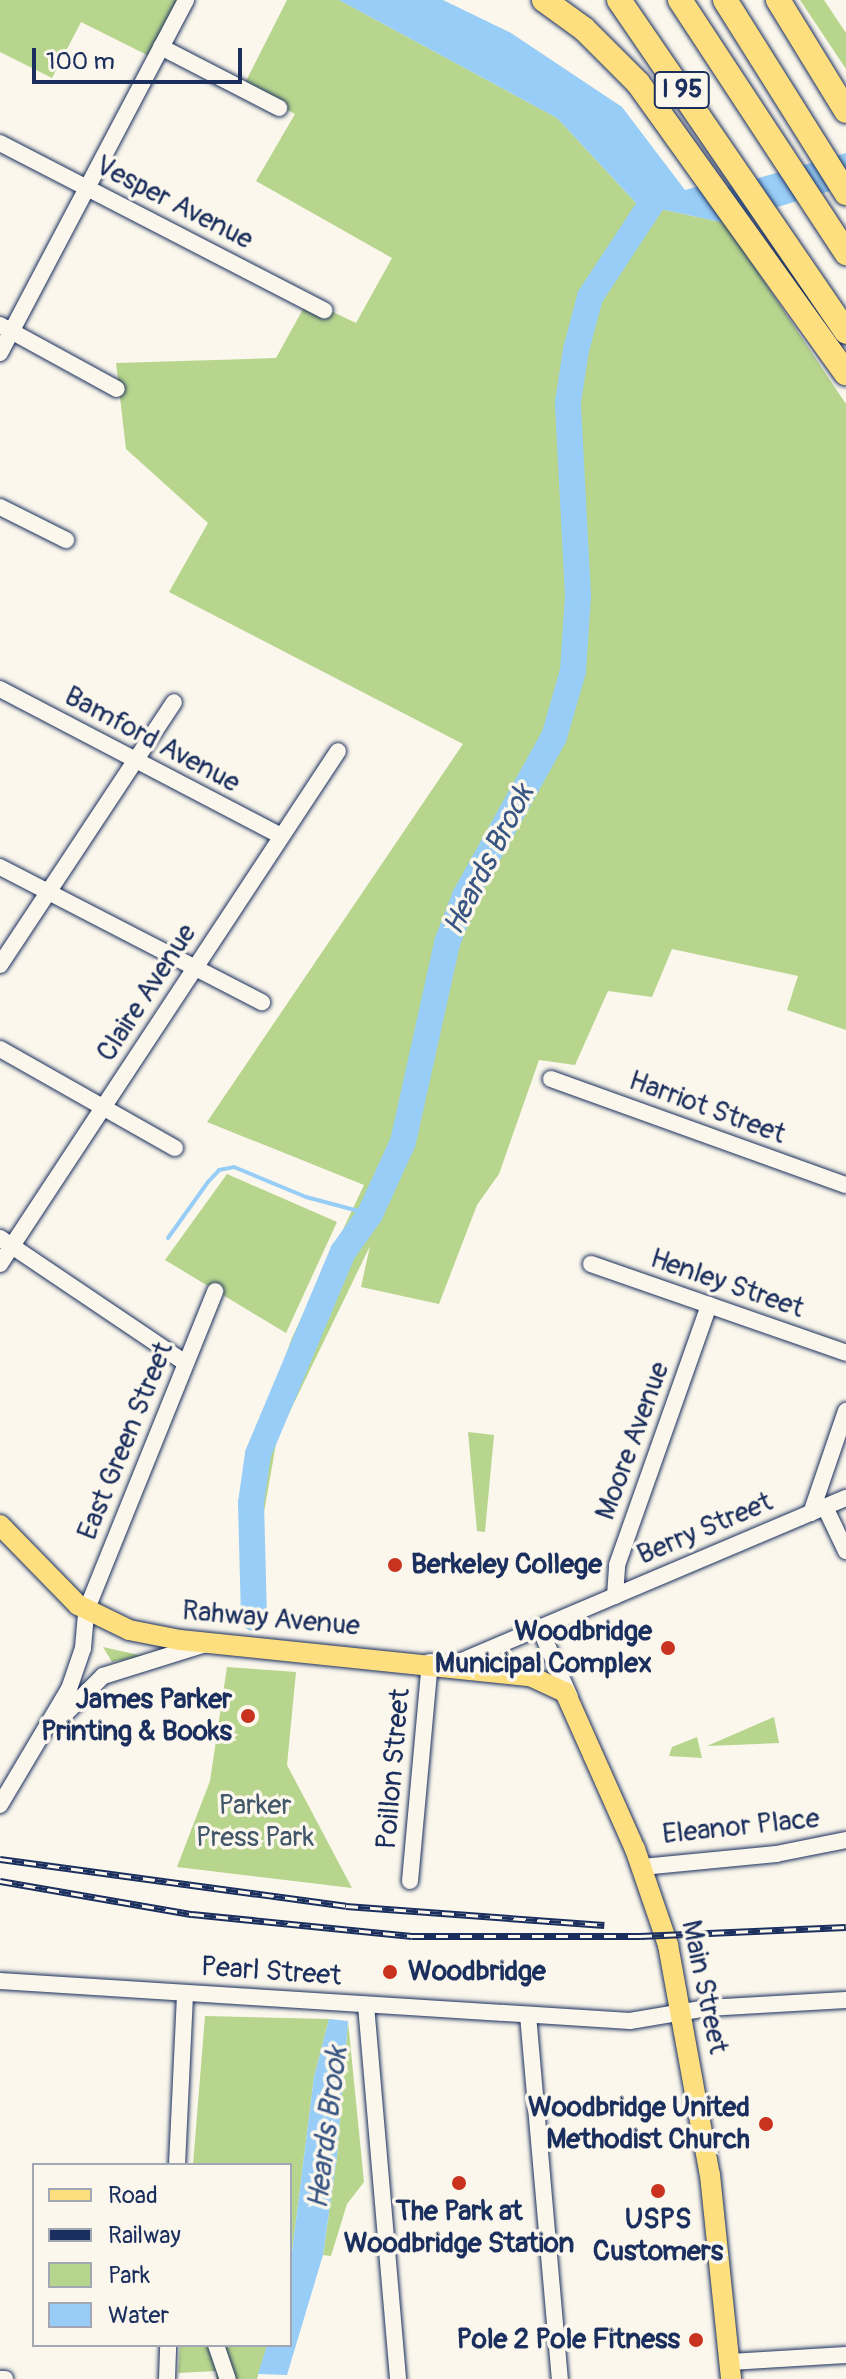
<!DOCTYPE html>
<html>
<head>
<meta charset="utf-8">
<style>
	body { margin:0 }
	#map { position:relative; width:846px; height:2379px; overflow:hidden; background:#fbf7ec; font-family:Pangolin,sans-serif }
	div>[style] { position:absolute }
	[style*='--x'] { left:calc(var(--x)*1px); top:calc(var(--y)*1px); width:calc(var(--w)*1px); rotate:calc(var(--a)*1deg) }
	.green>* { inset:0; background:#b7d58d }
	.water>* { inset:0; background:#97cdf6 }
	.stream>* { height:4px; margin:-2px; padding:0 2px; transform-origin:2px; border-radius:2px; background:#97cdf6 }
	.river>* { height:26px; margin:-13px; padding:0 13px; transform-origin:13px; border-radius:13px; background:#97cdf6 }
	.roads { filter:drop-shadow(0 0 2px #1b2f5e) drop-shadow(0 0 2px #1b2f5e) }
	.minor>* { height:16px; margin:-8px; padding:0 8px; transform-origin:8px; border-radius:8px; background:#fbf7ec }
	.major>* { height:20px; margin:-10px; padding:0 10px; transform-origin:10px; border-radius:10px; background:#fedf80 }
	.highway>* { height:24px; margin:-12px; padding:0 12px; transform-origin:12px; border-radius:12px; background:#fedf80 }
	.rail>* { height:7px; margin-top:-3.5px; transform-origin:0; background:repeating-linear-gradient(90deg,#fbf7ec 0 12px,#1b2f5e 0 24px); box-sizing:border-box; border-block:2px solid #1b2f5e }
	.dots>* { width:22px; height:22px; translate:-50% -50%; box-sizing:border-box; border:4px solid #fbf7ec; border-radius:50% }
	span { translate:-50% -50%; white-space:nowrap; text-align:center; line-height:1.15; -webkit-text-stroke:7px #fbf7ec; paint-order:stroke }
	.shield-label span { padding:2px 6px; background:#fbf7ec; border:2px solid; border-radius:6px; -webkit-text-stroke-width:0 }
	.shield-label { font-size:26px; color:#1b2f5e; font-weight:700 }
	.street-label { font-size:28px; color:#1b2f5e }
	.poi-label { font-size:28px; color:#1b2f5e; font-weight:700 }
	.left { translate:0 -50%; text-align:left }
	.right { translate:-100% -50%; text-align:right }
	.park-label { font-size:28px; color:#42586a }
	.water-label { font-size:30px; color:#3a5684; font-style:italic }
	.legend { position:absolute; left:32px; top:2163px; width:260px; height:184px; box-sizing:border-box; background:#fbf7ec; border:2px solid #a1a7b3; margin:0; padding:10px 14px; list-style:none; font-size:24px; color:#1b2f5e }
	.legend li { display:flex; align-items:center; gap:16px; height:40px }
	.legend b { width:40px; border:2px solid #a1a7b3 }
	.scale { position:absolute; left:32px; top:48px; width:210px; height:36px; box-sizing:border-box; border:4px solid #1b2f5e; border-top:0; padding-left:10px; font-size:24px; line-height:28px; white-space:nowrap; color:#1b2f5e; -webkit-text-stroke:6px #fbf7ec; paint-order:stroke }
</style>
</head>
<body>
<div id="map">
	<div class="green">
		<div style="clip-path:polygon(0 0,191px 0,161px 62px,81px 22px,52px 78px,0 52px)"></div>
		<div style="clip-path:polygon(287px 0,339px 0,557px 118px,637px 204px,725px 223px,846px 404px,846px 1030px,787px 1010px,798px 976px,672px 949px,652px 997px,608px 991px,575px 1065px,539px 1060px,499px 1174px,477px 1205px,439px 1304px,361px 1287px,370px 1246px,277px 1438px,263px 1518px,265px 1619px,243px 1616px,244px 1478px,291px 1340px,364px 1185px,207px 1122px,463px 744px,169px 592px,208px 523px,126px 449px,116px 363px,276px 358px,308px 300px,356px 323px,392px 258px,256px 181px,295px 114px,243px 87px)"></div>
		<div style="clip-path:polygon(800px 0,824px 0,846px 33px,846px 69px)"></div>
		<div style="clip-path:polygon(227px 1174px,337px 1222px,286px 1333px,165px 1260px)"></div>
		<div style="clip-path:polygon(468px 1432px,494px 1435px,485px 1532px,477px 1531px)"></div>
		<div style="clip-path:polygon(103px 1647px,143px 1656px,112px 1662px)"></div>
		<div style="clip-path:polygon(227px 1667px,296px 1672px,287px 1765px,352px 1888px,177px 1867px,210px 1781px)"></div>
		<div style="clip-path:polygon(774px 1717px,779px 1743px,707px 1746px)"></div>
		<div style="clip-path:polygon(697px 1737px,702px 1758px,669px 1756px,672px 1747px)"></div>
		<div style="clip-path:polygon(205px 2016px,329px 2019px,314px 2077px,290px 2268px,290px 2165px,193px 2165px)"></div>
		<div style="clip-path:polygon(348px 2021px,364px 2182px,347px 2204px,331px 2256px,323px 2255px,337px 2156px)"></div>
		<div style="clip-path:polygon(180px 2345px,267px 2345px,257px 2379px,216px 2379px,216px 2371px,178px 2373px)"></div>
	</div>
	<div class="water">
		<div style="clip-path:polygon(339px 0,443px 0,511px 33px,622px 107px,685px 190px,707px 184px,713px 191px,846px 153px,846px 186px,725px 223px,637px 204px,557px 118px)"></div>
		<div style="clip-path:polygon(329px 2019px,348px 2021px,337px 2156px,323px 2255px,287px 2375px,258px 2374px,267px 2345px,290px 2345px,290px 2268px,314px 2077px)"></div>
	</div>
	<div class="stream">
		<div style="--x:168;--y:1238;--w:69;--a:-54.5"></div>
		<div style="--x:208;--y:1182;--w:16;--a:-47"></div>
		<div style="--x:219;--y:1170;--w:15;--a:-11"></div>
		<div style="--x:234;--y:1167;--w:78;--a:22.6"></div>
		<div style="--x:306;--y:1197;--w:66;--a:14.9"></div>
	</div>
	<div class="river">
		<div style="--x:254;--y:1618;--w:115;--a:-91.5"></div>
		<div style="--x:251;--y:1503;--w:49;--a:-81.9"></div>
		<div style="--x:258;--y:1454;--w:219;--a:-67.2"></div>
		<div style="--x:343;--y:1252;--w:47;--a:-54.6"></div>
		<div style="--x:370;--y:1214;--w:79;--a:-65.4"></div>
		<div style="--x:403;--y:1142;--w:204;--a:-77.5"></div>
		<div style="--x:447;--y:943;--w:50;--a:-69"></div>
		<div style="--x:465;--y:896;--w:182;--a:-60.8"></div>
		<div style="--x:554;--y:737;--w:69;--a:-73.9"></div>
		<div style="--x:573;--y:671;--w:75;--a:-86.2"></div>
		<div style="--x:578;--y:596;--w:194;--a:-93"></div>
		<div style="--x:568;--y:402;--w:53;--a:-81.3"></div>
		<div style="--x:576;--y:350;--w:55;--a:-75.2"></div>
		<div style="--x:590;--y:297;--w:126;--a:-56.7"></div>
	</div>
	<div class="roads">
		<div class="minor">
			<div style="--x:161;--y:47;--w:133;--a:27.3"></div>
			<div style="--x:0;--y:143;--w:365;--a:27.3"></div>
			<div style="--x:0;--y:325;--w:133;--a:28.7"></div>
			<div style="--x:0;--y:353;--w:399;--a:-62.2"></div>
			<div style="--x:0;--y:507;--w:74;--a:26.6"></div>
			<div style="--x:0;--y:689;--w:317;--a:27.6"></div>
			<div style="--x:0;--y:867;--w:295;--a:27.3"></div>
			<div style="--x:0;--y:965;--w:315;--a:-56.5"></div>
			<div style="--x:0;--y:1049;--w:201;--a:29.5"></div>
			<div style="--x:551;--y:1079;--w:313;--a:19.8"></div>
			<div style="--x:0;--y:1238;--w:223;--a:34"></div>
			<div style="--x:0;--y:1264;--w:614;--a:-56.62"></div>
			<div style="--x:591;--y:1264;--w:270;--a:19.2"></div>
			<div style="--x:825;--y:1507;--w:49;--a:64.5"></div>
			<div style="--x:811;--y:1513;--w:108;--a:-71.1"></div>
			<div style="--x:615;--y:1596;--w:31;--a:-86"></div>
			<div style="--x:617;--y:1565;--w:276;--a:-70.5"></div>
			<div style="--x:540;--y:1629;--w:74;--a:66.2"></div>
			<div style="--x:452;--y:1665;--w:428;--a:-23"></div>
			<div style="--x:63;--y:1716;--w:57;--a:-45"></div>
			<div style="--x:103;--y:1676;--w:108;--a:-17.3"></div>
			<div style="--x:0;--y:1805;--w:135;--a:-59.3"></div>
			<div style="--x:69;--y:1689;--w:43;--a:-71.1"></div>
			<div style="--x:83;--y:1648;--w:37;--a:-85"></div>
			<div style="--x:86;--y:1611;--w:345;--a:-68"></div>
			<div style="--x:642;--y:1867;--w:135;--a:-5.5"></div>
			<div style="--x:776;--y:1854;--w:71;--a:-11.3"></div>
			<div style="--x:410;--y:1881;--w:220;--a:-84.8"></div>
			<div style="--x:0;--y:1981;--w:631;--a:3.63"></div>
			<div style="--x:630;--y:2021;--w:78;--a:-9.6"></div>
			<div style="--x:707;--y:2008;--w:139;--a:-3.3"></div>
			<div style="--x:366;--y:2005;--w:375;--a:85.1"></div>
			<div style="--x:528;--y:2015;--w:365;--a:85"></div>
			<div style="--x:177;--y:2165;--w:172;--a:-87.3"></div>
			<div style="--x:216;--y:2345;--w:36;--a:71"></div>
			<div style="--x:730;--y:2362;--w:116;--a:-3.5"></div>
			<div style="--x:0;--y:2379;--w:5;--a:0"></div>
			<div style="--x:167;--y:2379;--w:34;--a:-88"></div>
		</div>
		<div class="major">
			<div style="--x:0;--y:1525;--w:112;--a:45.7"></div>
			<div style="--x:78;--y:1605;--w:57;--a:26.1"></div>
			<div style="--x:129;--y:1630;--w:52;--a:11.1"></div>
			<div style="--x:180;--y:1640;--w:352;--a:5.9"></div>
			<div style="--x:530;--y:1676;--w:38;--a:25"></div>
			<div style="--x:565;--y:1692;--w:172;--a:66"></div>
			<div style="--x:635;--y:1849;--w:102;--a:71"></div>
			<div style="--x:668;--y:1945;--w:234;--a:79.7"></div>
			<div style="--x:710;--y:2175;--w:205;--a:84.1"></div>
		</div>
		<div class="highway">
			<div style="--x:544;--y:0;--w:49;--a:35.9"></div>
			<div style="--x:584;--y:29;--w:76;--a:45"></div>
			<div style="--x:638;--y:83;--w:357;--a:54.4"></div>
			<div style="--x:619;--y:0;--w:402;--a:55.6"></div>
			<div style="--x:680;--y:0;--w:303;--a:56.7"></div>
			<div style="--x:725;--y:0;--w:228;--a:57.9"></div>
			<div style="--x:778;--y:0;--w:130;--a:58.5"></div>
		</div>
	</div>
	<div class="rail">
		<div style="--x:0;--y:1859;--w:349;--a:7.7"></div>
		<div style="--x:346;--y:1906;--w:259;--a:4.2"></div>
		<div style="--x:0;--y:1881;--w:195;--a:9.8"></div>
		<div style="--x:192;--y:1914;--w:221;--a:5.7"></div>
		<div style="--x:412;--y:1936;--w:228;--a:0"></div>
		<div style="--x:640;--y:1936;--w:206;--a:-2.5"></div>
	</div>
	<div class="dots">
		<div style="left:395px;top:1565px;background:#c8321e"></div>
		<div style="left:668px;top:1648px;background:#c8321e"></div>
		<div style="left:248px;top:1716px;background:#c8321e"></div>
		<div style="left:390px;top:1972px;background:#c8321e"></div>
		<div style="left:766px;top:2124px;background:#c8321e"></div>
		<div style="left:459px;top:2183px;background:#c8321e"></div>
		<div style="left:658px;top:2191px;background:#c8321e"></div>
		<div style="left:696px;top:2340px;background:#c8321e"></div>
	</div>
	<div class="shield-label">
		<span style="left:682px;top:90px">I 95</span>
	</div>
	<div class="street-label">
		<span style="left:174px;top:203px;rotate:27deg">Vesper Avenue</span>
		<span style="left:152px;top:740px;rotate:28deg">Bamford Avenue</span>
		<span style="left:147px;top:993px;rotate:-57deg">Claire Avenue</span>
		<span style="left:707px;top:1108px;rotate:20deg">Harriot Street</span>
		<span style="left:727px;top:1284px;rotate:19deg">Henley Street</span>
		<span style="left:126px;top:1441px;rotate:-68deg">East Green Street</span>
		<span style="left:633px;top:1441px;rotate:-70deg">Moore Avenue</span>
		<span style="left:705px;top:1529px;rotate:-23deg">Berry Street</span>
		<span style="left:271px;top:1619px;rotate:5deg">Rahway Avenue</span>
		<span style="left:394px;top:1769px;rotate:-85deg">Poillon Street</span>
		<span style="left:741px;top:1827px;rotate:-6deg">Eleanor Place</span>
		<span style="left:271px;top:1972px;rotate:4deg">Pearl Street</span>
		<span style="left:704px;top:1987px;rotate:78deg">Main Street</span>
	</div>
	<div class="poi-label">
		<span class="left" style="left:411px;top:1565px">Berkeley College</span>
		<span class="right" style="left:652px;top:1648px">Woodbridge<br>Municipal Complex</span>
		<span class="right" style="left:232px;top:1716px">James Parker<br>Printing &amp; Books</span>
		<span class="left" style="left:408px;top:1972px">Woodbridge</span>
		<span class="right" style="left:750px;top:2124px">Woodbridge United<br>Methodist Church</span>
		<span style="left:459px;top:2228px">The Park at<br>Woodbridge Station</span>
		<span style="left:658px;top:2236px">USPS<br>Customers</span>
		<span class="right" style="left:680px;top:2340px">Pole 2 Pole Fitness</span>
	</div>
	<div class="park-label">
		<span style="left:255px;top:1822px">Parker<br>Press Park</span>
	</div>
	<div class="water-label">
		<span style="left:489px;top:860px;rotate:-63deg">Heards Brook</span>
		<span style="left:328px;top:2128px;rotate:-83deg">Heards Brook</span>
	</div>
	<ul class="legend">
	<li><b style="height:10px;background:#fedf80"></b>Road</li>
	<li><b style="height:10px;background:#1b2f5e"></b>Railway</li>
	<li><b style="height:22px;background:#b7d58d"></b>Park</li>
	<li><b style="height:22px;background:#97cdf6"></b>Water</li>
	</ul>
	<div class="scale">100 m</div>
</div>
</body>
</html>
